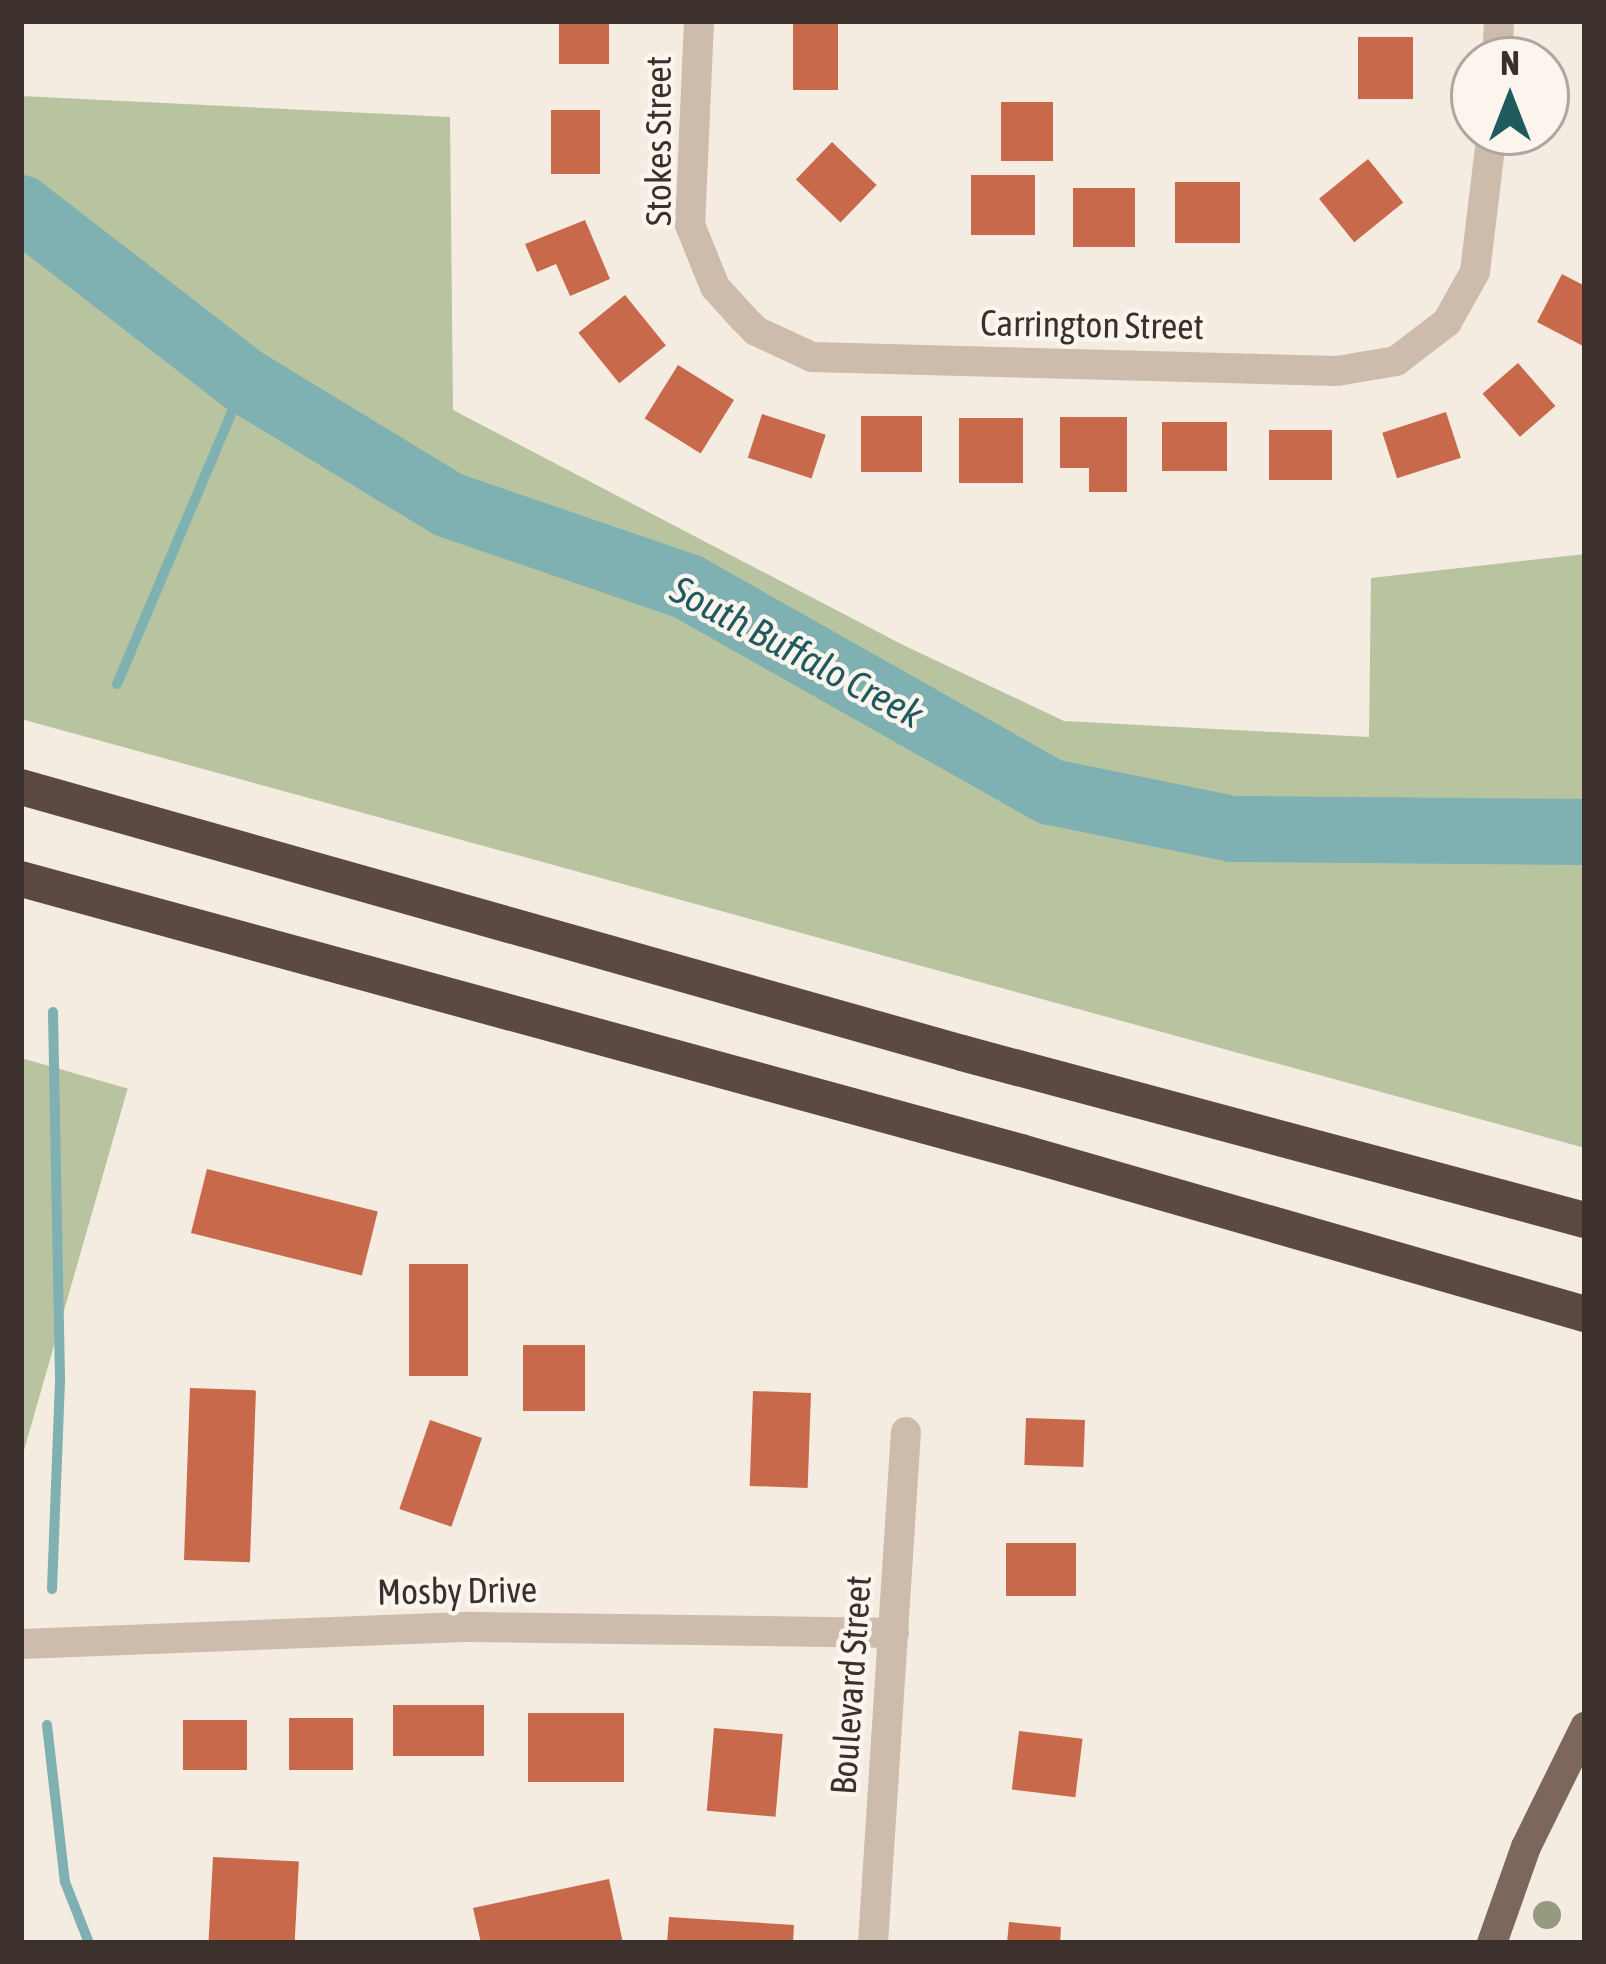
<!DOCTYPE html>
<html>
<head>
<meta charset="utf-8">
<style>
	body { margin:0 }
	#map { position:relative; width:1606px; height:1964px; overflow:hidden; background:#f4ebe1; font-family:"Asap Condensed",sans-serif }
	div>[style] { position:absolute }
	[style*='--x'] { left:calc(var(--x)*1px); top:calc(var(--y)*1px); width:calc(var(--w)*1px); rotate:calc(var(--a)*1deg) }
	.green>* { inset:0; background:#b8c4a0; transform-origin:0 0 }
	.stream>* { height:10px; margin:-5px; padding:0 5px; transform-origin:5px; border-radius:5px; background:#7fb0b2 }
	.river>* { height:66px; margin:-33px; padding:0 33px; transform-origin:33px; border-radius:33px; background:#7fb0b2 }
	.building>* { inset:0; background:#c8694b; transform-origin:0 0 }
	.minor>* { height:30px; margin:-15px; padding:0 15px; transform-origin:15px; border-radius:15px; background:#cdbbac }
	.major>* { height:30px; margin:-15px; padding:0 15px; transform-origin:15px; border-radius:15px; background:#7d675c }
	.highway>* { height:36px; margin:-18px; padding:0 18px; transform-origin:18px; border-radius:18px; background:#5c4a42 }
	.trees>* { width:28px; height:28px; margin:-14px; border-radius:50%; background:#969b7f }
	span { translate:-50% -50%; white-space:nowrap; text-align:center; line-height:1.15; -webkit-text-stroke:9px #fbf5ee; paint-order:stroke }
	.street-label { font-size:36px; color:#3b302b }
	.water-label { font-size:39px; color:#1f5a5e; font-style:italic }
	.frame { position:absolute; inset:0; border:24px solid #3b302b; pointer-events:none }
	.north { position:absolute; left:1450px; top:36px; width:120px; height:120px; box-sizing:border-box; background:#fbf5ee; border:3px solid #aea6a0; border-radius:50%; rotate:0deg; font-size:33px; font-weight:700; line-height:48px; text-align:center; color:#3b302b }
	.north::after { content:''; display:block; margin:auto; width:42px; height:54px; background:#1f5a5e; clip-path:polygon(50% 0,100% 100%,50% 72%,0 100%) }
</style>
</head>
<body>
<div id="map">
	<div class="green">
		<div style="clip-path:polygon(21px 96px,450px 117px,453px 410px,903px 645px,1064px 721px,1369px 737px,1371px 578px,1585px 554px,1585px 1148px,21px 719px)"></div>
		<div style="left:21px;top:1058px;width:111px;height:874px;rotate:16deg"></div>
	</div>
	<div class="stream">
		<div style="--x:117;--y:684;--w:329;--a:-67.1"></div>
		<div style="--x:52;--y:1589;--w:211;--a:-87.8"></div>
		<div style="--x:60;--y:1378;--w:366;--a:-91.1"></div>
		<div style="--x:47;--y:1725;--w:158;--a:83.5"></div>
		<div style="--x:65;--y:1882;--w:66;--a:68.5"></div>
	</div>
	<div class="river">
		<div style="--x:21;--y:208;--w:283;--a:37.7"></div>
		<div style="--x:245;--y:381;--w:239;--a:31.3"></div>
		<div style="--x:449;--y:505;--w:253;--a:18.9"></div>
		<div style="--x:688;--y:587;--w:417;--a:29.5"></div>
		<div style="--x:1051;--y:792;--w:186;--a:11.5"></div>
		<div style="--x:1233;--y:829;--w:352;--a:0.5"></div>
	</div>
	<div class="building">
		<div style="left:559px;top:21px;width:50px;height:43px"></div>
		<div style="left:793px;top:21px;width:45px;height:69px"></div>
		<div style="left:1358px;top:37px;width:55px;height:62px"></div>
		<div style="left:1001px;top:102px;width:52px;height:59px"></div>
		<div style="left:551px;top:110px;width:49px;height:64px"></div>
		<div style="left:832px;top:142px;width:62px;height:52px;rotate:44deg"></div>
		<div style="left:1368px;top:159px;width:56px;height:63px;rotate:51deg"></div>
		<div style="left:971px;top:175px;width:64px;height:60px"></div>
		<div style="left:1175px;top:182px;width:65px;height:61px"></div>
		<div style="left:1073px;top:188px;width:62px;height:59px"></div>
		<div style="clip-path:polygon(585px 220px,610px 279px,570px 296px,556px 264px,537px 272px,525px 244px)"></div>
		<div style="clip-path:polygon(1562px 274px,1585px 286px,1585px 347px,1537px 322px)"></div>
		<div style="left:625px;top:295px;width:65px;height:60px;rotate:51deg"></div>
		<div style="left:1518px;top:363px;width:57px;height:47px;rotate:49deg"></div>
		<div style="left:678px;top:365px;width:66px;height:63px;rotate:32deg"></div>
		<div style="left:1446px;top:412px;width:48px;height:67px;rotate:72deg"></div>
		<div style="left:762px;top:414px;width:67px;height:46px;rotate:18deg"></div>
		<div style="left:861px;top:416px;width:61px;height:56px"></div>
		<div style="clip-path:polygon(1060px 417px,1127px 417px,1127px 492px,1089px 492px,1089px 468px,1060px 468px)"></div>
		<div style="left:959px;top:418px;width:64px;height:65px"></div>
		<div style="left:1162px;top:422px;width:65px;height:49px"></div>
		<div style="left:1269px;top:430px;width:63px;height:50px"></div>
		<div style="left:207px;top:1169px;width:176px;height:66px;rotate:14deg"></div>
		<div style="left:409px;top:1264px;width:59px;height:112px"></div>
		<div style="left:523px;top:1345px;width:62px;height:66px"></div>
		<div style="left:190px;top:1388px;width:66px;height:172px;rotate:2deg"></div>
		<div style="left:753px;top:1391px;width:58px;height:95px;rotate:2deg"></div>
		<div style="left:1026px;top:1418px;width:59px;height:47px;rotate:2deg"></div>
		<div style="left:430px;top:1420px;width:55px;height:94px;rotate:19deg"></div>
		<div style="left:1006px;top:1543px;width:70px;height:53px"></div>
		<div style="left:393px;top:1705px;width:91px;height:51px"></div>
		<div style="left:528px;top:1713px;width:96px;height:69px"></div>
		<div style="left:289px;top:1718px;width:64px;height:52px"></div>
		<div style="left:183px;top:1720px;width:64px;height:50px"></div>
		<div style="left:714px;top:1728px;width:69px;height:83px;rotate:5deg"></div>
		<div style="left:1019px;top:1731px;width:64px;height:59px;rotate:7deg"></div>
		<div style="left:213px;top:1857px;width:86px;height:86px;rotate:3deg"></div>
		<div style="clip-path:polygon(609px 1879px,623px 1943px,481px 1943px,473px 1908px)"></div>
		<div style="clip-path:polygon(669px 1917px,794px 1925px,793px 1943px,667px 1943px)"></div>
		<div style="clip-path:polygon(1009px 1922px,1061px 1927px,1060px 1943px,1007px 1943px)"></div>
	</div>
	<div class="minor">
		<div style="--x:699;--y:21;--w:204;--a:92.5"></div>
		<div style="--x:690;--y:225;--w:67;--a:68"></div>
		<div style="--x:715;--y:287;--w:43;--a:47.8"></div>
		<div style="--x:744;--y:319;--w:17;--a:45"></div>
		<div style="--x:756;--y:331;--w:62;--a:24.9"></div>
		<div style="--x:812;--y:357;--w:525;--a:1.53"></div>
		<div style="--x:1337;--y:371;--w:60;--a:-9.6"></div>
		<div style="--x:1396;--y:361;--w:64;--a:-37.4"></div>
		<div style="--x:1447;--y:322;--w:57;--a:-60.8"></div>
		<div style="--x:1475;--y:272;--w:141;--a:-83.1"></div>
		<div style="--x:1497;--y:60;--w:39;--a:-87"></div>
		<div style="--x:21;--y:1644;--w:450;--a:-2.2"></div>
		<div style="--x:471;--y:1627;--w:423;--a:0.8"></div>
		<div style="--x:873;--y:1943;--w:512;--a:-86.31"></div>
	</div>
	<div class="major">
		<div style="--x:1492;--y:1943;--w:102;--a:-70.5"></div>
		<div style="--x:1526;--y:1847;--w:134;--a:-63.8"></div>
	</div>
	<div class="highway">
		<div style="--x:21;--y:787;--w:978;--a:15.78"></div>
		<div style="--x:962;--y:1053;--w:645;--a:15.01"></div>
		<div style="--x:21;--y:879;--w:1037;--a:15.27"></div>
		<div style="--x:1021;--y:1152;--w:587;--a:16.03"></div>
	</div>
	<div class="trees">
		<div style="left:1547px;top:1915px"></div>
	</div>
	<div class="street-label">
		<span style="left:659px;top:141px;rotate:-90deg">Stokes Street</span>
		<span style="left:1092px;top:325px;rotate:1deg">Carrington Street</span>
		<span style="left:457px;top:1591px;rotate:-1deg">Mosby Drive</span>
		<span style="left:851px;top:1685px;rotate:-86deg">Boulevard Street</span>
	</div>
	<div class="water-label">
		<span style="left:797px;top:652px;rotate:28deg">South Buffalo Creek</span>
	</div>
	<div class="frame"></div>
	<div class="north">N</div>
</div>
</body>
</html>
